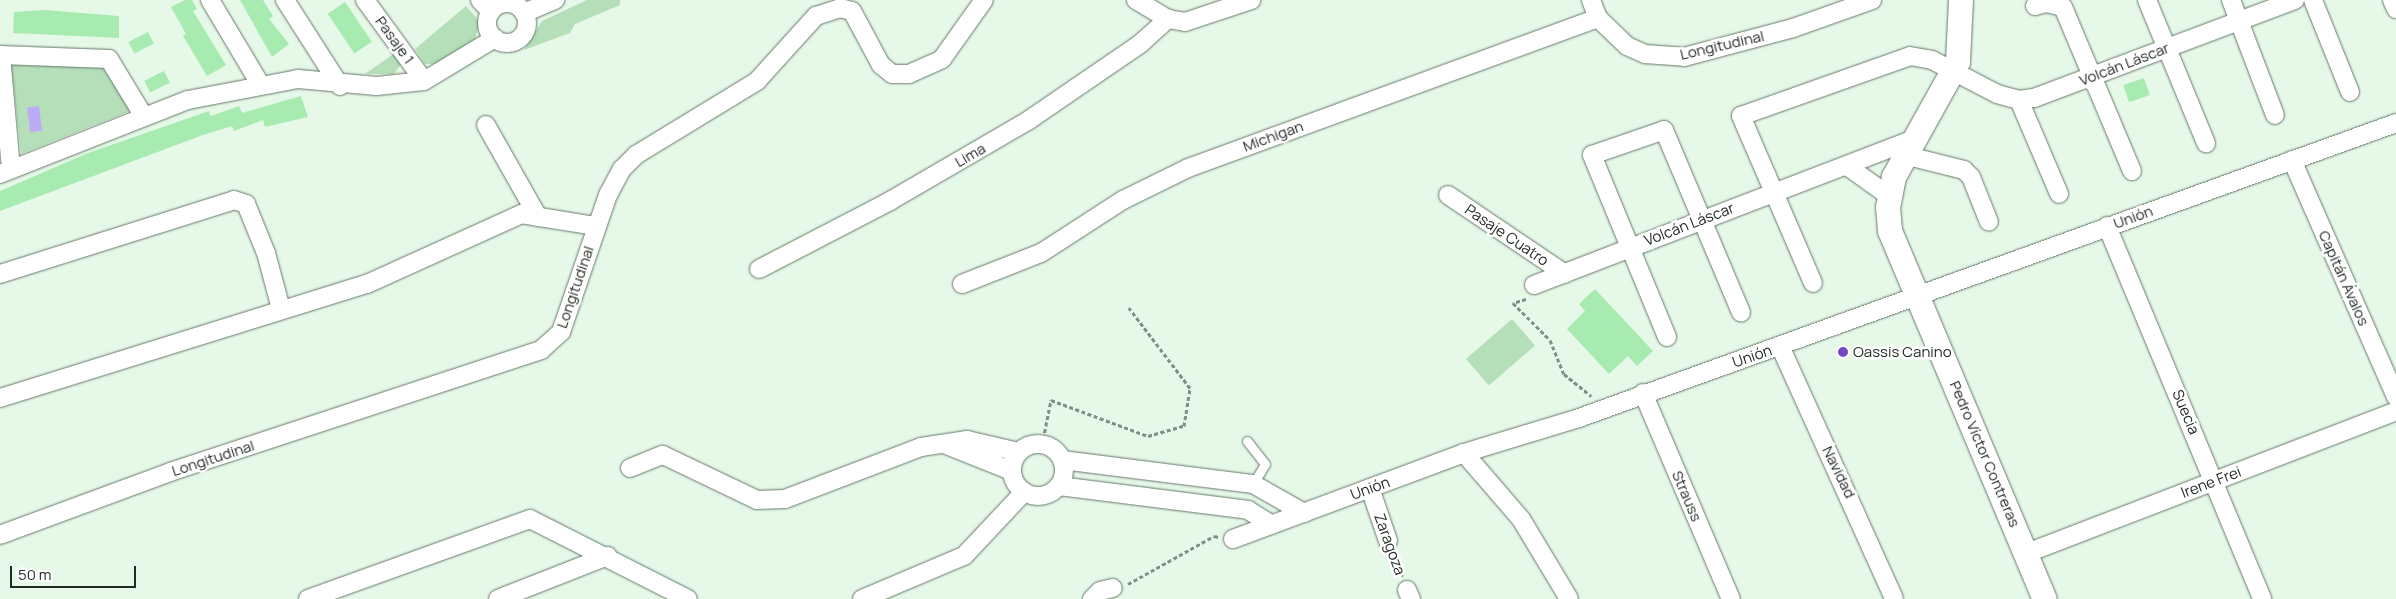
<!DOCTYPE html>
<html>
<head>
<meta charset="utf-8">
<style>
	body { margin:0 }
	#map { position:relative; width:2396px; height:599px; overflow:hidden; background:#e6f8e7; font-family:Manrope,sans-serif }
	div>[style] { position:absolute }
	[style*='--x'] { left:calc(var(--x)*1px); top:calc(var(--y)*1px); width:calc(var(--w)*1px); rotate:calc(var(--a)*1deg) }
	.green>* { inset:0; background:#b4dfb9; transform-origin:0 0 }
	.water>* { inset:0; background:#bdacf5; transform-origin:0 0 }
	.building>* { inset:0; background:#a8ebb1; transform-origin:0 0 }
	.path>* { height:3px; margin-top:-1.5px; transform-origin:0; background:repeating-linear-gradient(90deg,#818e82 0 4px,transparent 0 6.5px) }
	.roads { filter:drop-shadow(0 0 1px #677769) drop-shadow(0 0 1px #677769) }
	.lane>* { height:9px; margin:-4.5px; padding:0 4.5px; transform-origin:4.5px; border-radius:4.5px; background:#fff }
	.street>* { height:18px; margin:-9px; padding:0 9px; transform-origin:9px; border-radius:9px; background:#fff }
	.street>.ring { margin:-9px; padding:0; box-sizing:content-box; background:none; border:18px solid #fff; border-radius:50% }
	.secondary>* { height:24px; margin:-12px; padding:0 12px; transform-origin:12px; border-radius:12px; background:#fff }
	.dots>* { width:14px; height:14px; translate:-50% -50%; box-sizing:border-box; border:2px solid #fff; border-radius:50% }
	span { translate:-50% -50%; white-space:nowrap; text-align:center; line-height:1.15; -webkit-text-stroke:5px #fff; paint-order:stroke }
	.street-label { font-size:15px; color:#232a24 }
	.poi-label { font-size:15px; color:#232a24 }
	.left { translate:0 -50%; text-align:left }
	.scale { position:absolute; left:10px; top:566px; width:126px; height:22px; box-sizing:border-box; border:2px solid #232a24; border-top:0; padding-left:6px; font-size:15px; line-height:18px; white-space:nowrap; color:#232a24; -webkit-text-stroke:4px #fff; paint-order:stroke }
</style>
</head>
<body>
<div id="map">
	<div class="green">
		<div style="clip-path:polygon(587px 0,620px 0,620px 5px,575px 24px,570px 33px,524px 50px,542px 21px)"></div>
		<div style="clip-path:polygon(466px 6px,480px 22px,475px 39px,438px 64px,425px 64px,415px 49px)"></div>
		<div style="clip-path:polygon(395px 53px,402px 63px,394px 74px,365px 74px)"></div>
		<div style="clip-path:polygon(11px 63px,106px 67px,130px 111px,21px 154px)"></div>
		<div style="left:1512px;top:319px;width:35px;height:61px;rotate:49deg"></div>
	</div>
	<div class="water">
		<div style="left:39px;top:106px;width:25px;height:12px;rotate:83deg"></div>
	</div>
	<div class="building">
		<div style="clip-path:polygon(185px 0,192px 0,197px 9px,193px 11px,226px 65px,207px 76px,183px 36px,186px 34px,171px 7px)"></div>
		<div style="clip-path:polygon(240px 0,263px 0,273px 16px,269px 19px,289px 44px,272px 57px)"></div>
		<div style="left:345px;top:2px;width:48px;height:21px;rotate:56deg"></div>
		<div style="clip-path:polygon(45px 10px,119px 16px,119px 38px,13px 33px,14px 12px)"></div>
		<div style="left:148px;top:32px;width:13px;height:22px;rotate:63deg"></div>
		<div style="left:164px;top:71px;width:13px;height:22px;rotate:63deg"></div>
		<div style="left:2144px;top:78px;width:18px;height:22px;rotate:71deg"></div>
		<div style="clip-path:polygon(301px 96px,308px 117px,265px 127px,263px 120px,234px 131px,232px 126px,203px 135px,0 211px,0 191px,88px 153px,209px 111px,211px 116px,239px 106px,242px 113px)"></div>
		<div style="clip-path:polygon(1595px 289px,1653px 351px,1637px 366px,1628px 356px,1609px 374px,1567px 329px,1585px 311px,1579px 304px)"></div>
	</div>
	<div class="path">
		<div style="--x:1526;--y:299;--w:14;--a:163"></div>
		<div style="--x:1513;--y:303;--w:52;--a:45"></div>
		<div style="--x:1550;--y:340;--w:37;--a:68"></div>
		<div style="--x:1564;--y:374;--w:35;--a:39"></div>
		<div style="--x:1042;--y:445;--w:46;--a:-78.7"></div>
		<div style="--x:1051;--y:400;--w:103;--a:20.4"></div>
		<div style="--x:1148;--y:436;--w:37;--a:-16"></div>
		<div style="--x:1184;--y:426;--w:38;--a:-81"></div>
		<div style="--x:1190;--y:388;--w:101;--a:-127.3"></div>
		<div style="--x:1394;--y:556;--w:22;--a:68"></div>
		<div style="--x:1128;--y:584;--w:98;--a:-29.2"></div>
		<div style="--x:1214;--y:536;--w:5;--a:11"></div>
	</div>
	<div class="roads">
		<div class="lane">
			<div style="--x:1247;--y:441;--w:29;--a:52"></div>
			<div style="--x:1265;--y:464;--w:23;--a:121"></div>
		</div>
		<div class="street">
			<div style="--x:210;--y:0;--w:98;--a:59.2"></div>
			<div style="--x:285;--y:0;--w:102;--a:57.4"></div>
			<div style="--x:365;--y:0;--w:100;--a:53.9"></div>
			<div style="--x:480;--y:0;--w:16;--a:47"></div>
			<div style="--x:1136;--y:0;--w:37;--a:31"></div>
			<div style="--x:1168;--y:19;--w:17;--a:10"></div>
			<div style="--x:1185;--y:22;--w:70;--a:-18.4"></div>
			<div style="--x:1591;--y:0;--w:19;--a:69"></div>
			<div style="--x:1598;--y:18;--w:40;--a:44"></div>
			<div style="--x:1627;--y:46;--w:20;--a:24"></div>
			<div style="--x:1645;--y:54;--w:39;--a:4"></div>
			<div style="--x:1684;--y:57;--w:113;--a:-14.9"></div>
			<div style="--x:1793;--y:28;--w:84;--a:-19.5"></div>
			<div style="--x:2147;--y:0;--w:155;--a:67.6"></div>
			<div style="--x:2231;--y:0;--w:123;--a:69.1"></div>
			<div style="--x:2313;--y:0;--w:99;--a:68.1"></div>
			<div style="--x:2392;--y:0;--w:10;--a:66"></div>
			<div class="ring" style="left:487px;top:3px;width:22px;height:22px"></div>
			<div style="--x:2035;--y:6;--w:11;--a:-15"></div>
			<div style="--x:2046;--y:3;--w:17;--a:13"></div>
			<div style="--x:2063;--y:7;--w:178;--a:67.2"></div>
			<div style="--x:524;--y:13;--w:34;--a:-23"></div>
			<div style="--x:0;--y:55;--w:109;--a:2.1"></div>
			<div style="--x:109;--y:59;--w:66;--a:58.7"></div>
			<div style="--x:1;--y:55;--w:114;--a:85"></div>
			<div style="--x:2019;--y:100;--w:102;--a:66.9"></div>
			<div style="--x:486;--y:125;--w:106;--a:60.5"></div>
			<div style="--x:1904;--y:155;--w:62;--a:14"></div>
			<div style="--x:1964;--y:170;--w:10;--a:45"></div>
			<div style="--x:1971;--y:177;--w:48;--a:68.2"></div>
			<div style="--x:2292;--y:160;--w:259;--a:66.3"></div>
			<div style="--x:1847;--y:166;--w:52;--a:35.5"></div>
			<div style="--x:0;--y:174;--w:202;--a:-21.5"></div>
			<div style="--x:188;--y:100;--w:112;--a:-10.8"></div>
			<div style="--x:298;--y:79;--w:79;--a:5.1"></div>
			<div style="--x:377;--y:86;--w:47;--a:-6.1"></div>
			<div style="--x:424;--y:81;--w:83;--a:-31.2"></div>
			<div style="--x:1448;--y:195;--w:141;--a:34"></div>
			<div style="--x:2107;--y:226;--w:404;--a:67.4"></div>
			<div style="--x:759;--y:269;--w:148;--a:-27.4"></div>
			<div style="--x:890;--y:201;--w:161;--a:-30.2"></div>
			<div style="--x:1029;--y:120;--w:135;--a:-34.4"></div>
			<div style="--x:1140;--y:44;--w:38;--a:-42"></div>
			<div style="--x:0;--y:274;--w:245;--a:-17.5"></div>
			<div style="--x:234;--y:200;--w:13;--a:18"></div>
			<div style="--x:246;--y:204;--w:53;--a:67.8"></div>
			<div style="--x:266;--y:253;--w:58;--a:75"></div>
			<div style="--x:1813;--y:283;--w:182;--a:-113.3"></div>
			<div style="--x:1741;--y:116;--w:179;--a:-19.5"></div>
			<div style="--x:1910;--y:56;--w:22;--a:10"></div>
			<div style="--x:1932;--y:60;--w:73;--a:27.6"></div>
			<div style="--x:1997;--y:94;--w:23;--a:15"></div>
			<div style="--x:2019;--y:100;--w:15;--a:-8"></div>
			<div style="--x:2034;--y:98;--w:279;--a:-20.6"></div>
			<div style="--x:962;--y:284;--w:85;--a:-21.4"></div>
			<div style="--x:1041;--y:253;--w:98;--a:-32.9"></div>
			<div style="--x:1123;--y:200;--w:72;--a:-26.2"></div>
			<div style="--x:1188;--y:168;--w:437;--a:-20.1"></div>
			<div style="--x:1534;--y:285;--w:407;--a:-21"></div>
			<div style="--x:1667;--y:337;--w:197;--a:-112.4"></div>
			<div style="--x:1592;--y:155;--w:76;--a:-19.1"></div>
			<div style="--x:1664;--y:130;--w:198;--a:67.1"></div>
			<div style="--x:1780;--y:346;--w:277;--a:65.7"></div>
			<div style="--x:1643;--y:393;--w:224;--a:66.9"></div>
			<div style="--x:0;--y:398;--w:384;--a:-17.3"></div>
			<div style="--x:367;--y:284;--w:169;--a:-24.4"></div>
			<div style="--x:521;--y:214;--w:76;--a:9.1"></div>
			<div class="ring" style="left:1012px;top:444px;width:34px;height:34px"></div>
			<div style="--x:946;--y:445;--w:71;--a:21.5"></div>
			<div style="--x:1464;--y:453;--w:87;--a:49.2"></div>
			<div style="--x:1521;--y:519;--w:93;--a:59"></div>
			<div style="--x:1062;--y:460;--w:193;--a:7.2"></div>
			<div style="--x:1253;--y:484;--w:59;--a:29.6"></div>
			<div style="--x:630;--y:468;--w:35;--a:-22"></div>
			<div style="--x:663;--y:455;--w:104;--a:25.6"></div>
			<div style="--x:757;--y:500;--w:28;--a:-2"></div>
			<div style="--x:785;--y:499;--w:146;--a:-20.9"></div>
			<div style="--x:921;--y:447;--w:47;--a:-8.7"></div>
			<div style="--x:967;--y:440;--w:53;--a:13"></div>
			<div style="--x:1059;--y:486;--w:191;--a:7.2"></div>
			<div style="--x:1248;--y:510;--w:28;--a:32"></div>
			<div style="--x:1370;--y:488;--w:56;--a:71.2"></div>
			<div style="--x:0;--y:535;--w:181;--a:-20.3"></div>
			<div style="--x:170;--y:472;--w:391;--a:-18.2"></div>
			<div style="--x:541;--y:350;--w:27;--a:-42"></div>
			<div style="--x:561;--y:332;--w:145;--a:-71.1"></div>
			<div style="--x:608;--y:195;--w:30;--a:-62"></div>
			<div style="--x:622;--y:169;--w:20;--a:-45"></div>
			<div style="--x:636;--y:155;--w:142;--a:-31.4"></div>
			<div style="--x:757;--y:81;--w:88;--a:-47.8"></div>
			<div style="--x:816;--y:16;--w:25;--a:-18"></div>
			<div style="--x:840;--y:8;--w:12;--a:14"></div>
			<div style="--x:852;--y:11;--w:61;--a:61.8"></div>
			<div style="--x:881;--y:65;--w:14;--a:39"></div>
			<div style="--x:892;--y:74;--w:17;--a:0"></div>
			<div style="--x:909;--y:74;--w:36;--a:-24"></div>
			<div style="--x:942;--y:59;--w:72;--a:-54.6"></div>
			<div style="--x:1233;--y:539;--w:246;--a:-20.4"></div>
			<div style="--x:1464;--y:453;--w:120;--a:-16.9"></div>
			<div style="--x:1579;--y:418;--w:869;--a:-19.85"></div>
			<div style="--x:2027;--y:553;--w:395;--a:-21"></div>
			<div style="--x:1407;--y:590;--w:10;--a:66"></div>
			<div style="--x:308;--y:599;--w:236;--a:-19.8"></div>
			<div style="--x:530;--y:519;--w:177;--a:26.9"></div>
			<div style="--x:498;--y:599;--w:118;--a:-21.4"></div>
			<div style="--x:862;--y:599;--w:111;--a:-22.9"></div>
			<div style="--x:964;--y:556;--w:88;--a:-46.8"></div>
			<div style="--x:1092;--y:599;--w:11;--a:-45"></div>
			<div style="--x:1100;--y:591;--w:13;--a:-13"></div>
		</div>
		<div class="secondary">
			<div style="--x:1961;--y:0;--w:62;--a:92.8"></div>
			<div style="--x:1958;--y:62;--w:132;--a:119.1"></div>
			<div style="--x:1894;--y:177;--w:31;--a:101"></div>
			<div style="--x:1888;--y:207;--w:24;--a:85"></div>
			<div style="--x:1890;--y:231;--w:399;--a:67.2"></div>
		</div>
	</div>
	<div class="dots">
		<div style="left:1843px;top:352px;background:#724ac3"></div>
	</div>
	<div class="street-label">
		<span style="left:395px;top:40px;rotate:54deg">Pasaje 1</span>
		<span style="left:1722px;top:45px;rotate:-13deg">Longitudinal</span>
		<span style="left:2124px;top:64px;rotate:-21deg">Volcán Láscar</span>
		<span style="left:1273px;top:136px;rotate:-20deg">Michigan</span>
		<span style="left:970px;top:155px;rotate:-30deg">Lima</span>
		<span style="left:2133px;top:217px;rotate:-20deg">Unión</span>
		<span style="left:1689px;top:224px;rotate:-21deg">Volcán Láscar</span>
		<span style="left:1507px;top:235px;rotate:34deg">Pasaje Cuatro</span>
		<span style="left:2344px;top:278px;rotate:66deg">Capitán Ávalos</span>
		<span style="left:575px;top:287px;rotate:-71deg">Longitudinal</span>
		<span style="left:1752px;top:356px;rotate:-19deg">Unión</span>
		<span style="left:2186px;top:412px;rotate:67deg">Suecia</span>
		<span style="left:1985px;top:454px;rotate:67deg">Pedro Víctor Contreras</span>
		<span style="left:213px;top:458px;rotate:-18deg">Longitudinal</span>
		<span style="left:1839px;top:472px;rotate:64deg">Navidad</span>
		<span style="left:2211px;top:482px;rotate:-21deg">Irene Frei</span>
		<span style="left:1370px;top:488px;rotate:-20deg">Unión</span>
		<span style="left:1687px;top:496px;rotate:67deg">Strauss</span>
		<span style="left:1390px;top:544px;rotate:70deg">Zaragoza</span>
	</div>
	<div class="poi-label">
		<span class="left" style="left:1853px;top:352px">Oassis Canino</span>
	</div>
	<div class="scale">50 m</div>
</div>
</body>
</html>
